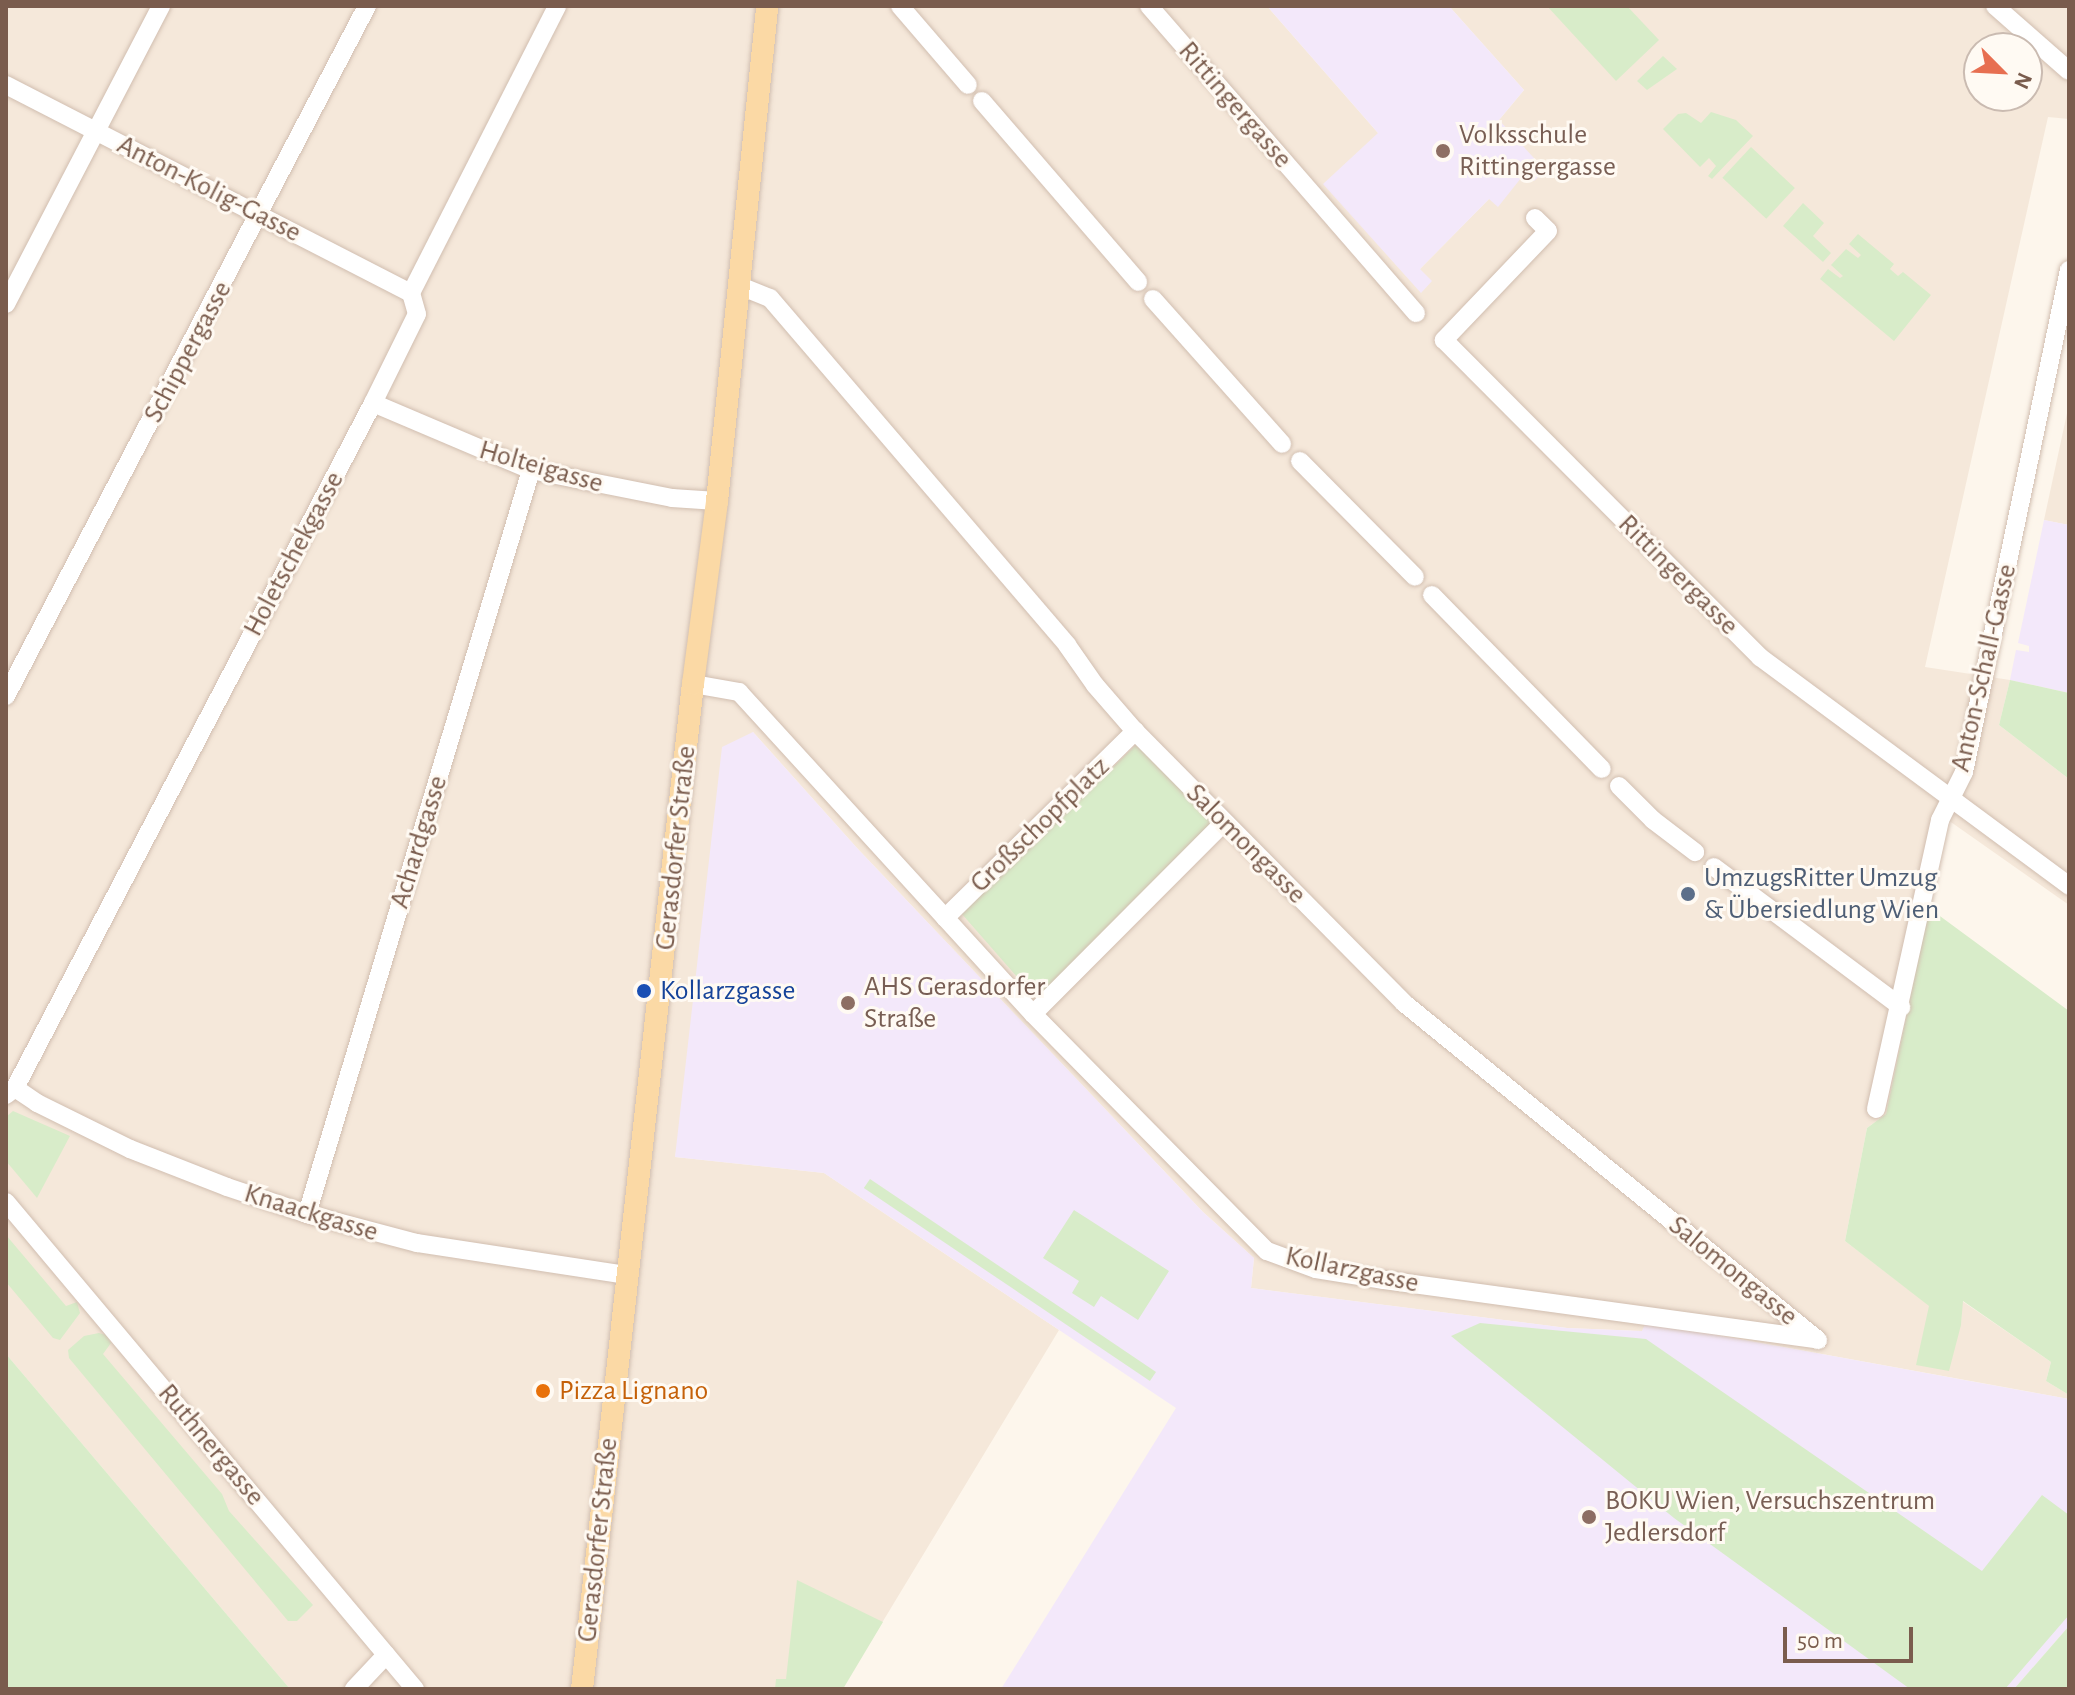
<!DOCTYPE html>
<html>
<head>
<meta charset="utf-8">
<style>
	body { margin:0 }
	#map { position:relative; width:2075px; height:1695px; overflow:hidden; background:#fdf6ec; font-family:"Alegreya Sans",sans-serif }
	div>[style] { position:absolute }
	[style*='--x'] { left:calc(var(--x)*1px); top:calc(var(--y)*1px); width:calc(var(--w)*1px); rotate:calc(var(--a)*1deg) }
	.residential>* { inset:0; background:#f5e8da }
	.education>* { inset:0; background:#f3e8fa }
	.green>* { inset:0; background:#d8ecc9; transform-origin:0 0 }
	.roads { filter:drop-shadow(0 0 2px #d1beb0) drop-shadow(0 0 2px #d1beb0) }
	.minor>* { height:18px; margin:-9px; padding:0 9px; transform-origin:9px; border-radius:9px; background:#fff }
	.major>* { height:22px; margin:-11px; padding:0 11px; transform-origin:11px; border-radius:11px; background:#fbd9a5 }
	.dots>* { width:22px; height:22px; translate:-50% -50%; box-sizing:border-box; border:4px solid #fffaf3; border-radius:50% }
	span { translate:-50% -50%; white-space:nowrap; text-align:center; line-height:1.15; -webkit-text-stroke:6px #fffaf3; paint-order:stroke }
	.street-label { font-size:28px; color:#7a5c4d }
	.education-label { font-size:28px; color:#785e54 }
	.left { translate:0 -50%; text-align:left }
	.service-label { font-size:28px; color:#4e5e75 }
	.transit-label { font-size:28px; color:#164399 }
	.food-label { font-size:28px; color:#c56008 }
	.frame { position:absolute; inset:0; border:8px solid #7a5c4d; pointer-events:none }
	.north { position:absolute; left:1963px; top:32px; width:80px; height:80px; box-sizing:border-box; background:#fffaf3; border:2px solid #cabbb1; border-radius:50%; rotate:114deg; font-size:22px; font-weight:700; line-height:32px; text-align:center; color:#7a5c4d }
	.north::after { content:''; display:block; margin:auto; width:28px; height:36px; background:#e76f51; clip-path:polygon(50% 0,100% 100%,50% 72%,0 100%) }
	.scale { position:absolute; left:1783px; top:1627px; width:130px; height:36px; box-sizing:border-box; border:4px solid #7a5c4d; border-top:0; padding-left:10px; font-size:24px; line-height:28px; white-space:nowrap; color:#7a5c4d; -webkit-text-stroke:6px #fffaf3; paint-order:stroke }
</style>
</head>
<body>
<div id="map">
	<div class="residential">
		<div style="clip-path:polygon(evenodd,6px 6px,1267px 6px,1378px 133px,1420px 269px,1489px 199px,1505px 194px,1525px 173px,1499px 120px,1524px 90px,1449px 6px,2069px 6px,2069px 119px,2048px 117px,1925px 667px,2010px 680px,1999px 725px,2069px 779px,2069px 905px,1948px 820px,1886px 1114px,1867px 1128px,1845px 1241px,1930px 1306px,1961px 1325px,1962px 1301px,2051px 1362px,2046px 1381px,2069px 1395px,2069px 1399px,1647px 1322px,1642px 1331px,1567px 1328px,1251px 1288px,1254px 1258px,1203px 1212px,857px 848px,753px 732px,675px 1157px,824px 1173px,1059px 1330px,842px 1689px,290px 1689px,6px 1354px,6px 6px,1979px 48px,2027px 48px,2027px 96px,1979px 96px,1979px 48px)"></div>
		<div style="clip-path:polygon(2069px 404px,2069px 525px,2044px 520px)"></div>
	</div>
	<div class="education">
		<div style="clip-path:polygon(1267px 6px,1449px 6px,1524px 90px,1499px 120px,1545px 170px,1534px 181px,1525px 173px,1498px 207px,1489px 199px,1420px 269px,1432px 281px,1421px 293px,1323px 184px,1378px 133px)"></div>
		<div style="clip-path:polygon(2044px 520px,2069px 525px,2069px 693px,2010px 680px,2016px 650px,2029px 652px,2029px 646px,2018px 643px)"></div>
		<div style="clip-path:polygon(753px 732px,857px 848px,1203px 1212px,1254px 1258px,1251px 1288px,1567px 1328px,1642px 1331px,1646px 1322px,2069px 1399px,2069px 1626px,2014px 1689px,1001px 1689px,1176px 1408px,824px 1173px,675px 1157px,722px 747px)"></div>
	</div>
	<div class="green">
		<div style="clip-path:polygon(1547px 6px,1627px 6px,1659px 40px,1616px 81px)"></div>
		<div style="clip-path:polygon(1663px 56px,1677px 69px,1647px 90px,1637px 81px)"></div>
		<div style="clip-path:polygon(1711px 112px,1736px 120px,1753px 136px,1712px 179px,1708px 176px,1716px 166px,1709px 158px,1700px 167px,1663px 129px,1678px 114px,1686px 113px,1701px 123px)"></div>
		<div style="left:1751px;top:147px;width:60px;height:42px;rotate:43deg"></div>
		<div style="clip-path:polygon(1803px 203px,1824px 223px,1813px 236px,1831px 253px,1823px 262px,1783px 226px)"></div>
		<div style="clip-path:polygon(1858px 234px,1894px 264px,1890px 269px,1898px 276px,1903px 272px,1931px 295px,1894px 341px,1820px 279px,1828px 269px,1840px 278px,1843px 276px,1831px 265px,1846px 249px,1858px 258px,1861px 255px,1849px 244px)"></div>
		<div style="clip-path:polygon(2010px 680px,2069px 693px,2069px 779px,1999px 725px)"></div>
		<div style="clip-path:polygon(1138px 743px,1214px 824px,1041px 996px,1032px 994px,961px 913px,1003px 868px,1019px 858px)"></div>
		<div style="clip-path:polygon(1929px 908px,2069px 1011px,2069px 1395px,2046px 1381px,2051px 1362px,1963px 1301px,1961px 1325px,1949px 1371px,1916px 1365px,1929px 1306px,1845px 1241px,1867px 1128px,1886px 1114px)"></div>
		<div style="clip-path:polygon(13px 1111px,70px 1136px,37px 1198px,6px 1161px,6px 1117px)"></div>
		<div style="left:870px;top:1179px;width:345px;height:11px;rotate:34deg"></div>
		<div style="clip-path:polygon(1074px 1210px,1169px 1271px,1138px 1320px,1101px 1296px,1094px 1307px,1072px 1293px,1079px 1281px,1043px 1258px)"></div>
		<div style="clip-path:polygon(6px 1235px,66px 1306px,77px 1302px,80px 1313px,60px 1340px,53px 1338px,6px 1282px)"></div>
		<div style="clip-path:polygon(1480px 1323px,1646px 1339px,1982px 1571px,2042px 1495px,2069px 1515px,2069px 1615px,2005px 1689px,1910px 1689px,1674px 1518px,1451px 1336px)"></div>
		<div style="clip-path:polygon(99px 1333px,106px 1335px,111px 1343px,103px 1354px,222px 1494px,229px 1511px,313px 1605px,297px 1621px,288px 1621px,69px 1358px,68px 1350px,84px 1336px)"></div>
		<div style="clip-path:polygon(6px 1354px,290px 1689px,6px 1689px)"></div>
		<div style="clip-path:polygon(797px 1580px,883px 1622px,843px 1689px,775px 1689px,776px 1679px,786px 1679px)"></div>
		<div style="clip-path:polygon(2069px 1626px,2069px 1689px,2014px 1689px)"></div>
	</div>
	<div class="roads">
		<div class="minor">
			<div style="--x:900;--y:6;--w:104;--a:49.3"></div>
			<div style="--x:1149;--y:6;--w:407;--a:49"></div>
			<div style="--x:1995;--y:6;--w:98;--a:41.3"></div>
			<div style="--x:6;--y:85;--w:455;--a:27.2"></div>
			<div style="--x:982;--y:101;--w:239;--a:49.2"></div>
			<div style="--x:1535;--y:218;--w:18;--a:45"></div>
			<div style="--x:1548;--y:231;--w:151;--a:133.7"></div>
			<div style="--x:1444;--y:340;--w:448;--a:45.1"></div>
			<div style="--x:1760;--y:657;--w:385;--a:36.5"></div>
			<div style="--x:740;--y:286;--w:32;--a:22"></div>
			<div style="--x:770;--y:298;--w:457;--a:49.4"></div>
			<div style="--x:1067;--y:645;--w:49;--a:55"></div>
			<div style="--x:1095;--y:685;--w:61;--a:49"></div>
			<div style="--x:1135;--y:731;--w:383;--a:45.3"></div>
			<div style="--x:1404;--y:1003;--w:534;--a:39.15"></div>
			<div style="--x:1153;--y:299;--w:194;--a:48.3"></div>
			<div style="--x:6;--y:304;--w:336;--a:-62.5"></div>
			<div style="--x:373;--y:403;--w:172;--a:23"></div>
			<div style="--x:531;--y:470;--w:144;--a:11.2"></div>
			<div style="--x:672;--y:498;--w:45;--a:3.8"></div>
			<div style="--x:1300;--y:461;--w:163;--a:45.2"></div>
			<div style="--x:1432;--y:595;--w:243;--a:45.7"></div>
			<div style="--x:693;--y:684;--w:47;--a:9.9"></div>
			<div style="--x:739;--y:692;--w:436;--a:47.6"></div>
			<div style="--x:1033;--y:1014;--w:333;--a:45.4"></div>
			<div style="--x:1267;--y:1251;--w:52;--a:20.2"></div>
			<div style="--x:1316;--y:1269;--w:69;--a:9.2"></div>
			<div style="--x:1384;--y:1280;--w:435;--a:7.8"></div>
			<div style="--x:6;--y:696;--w:779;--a:-62.38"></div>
			<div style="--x:1619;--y:786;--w:48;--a:45"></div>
			<div style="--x:1653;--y:820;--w:53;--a:37.3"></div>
			<div style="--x:1714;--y:867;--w:234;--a:36.8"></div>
			<div style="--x:945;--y:918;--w:267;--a:-44.5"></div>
			<div style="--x:1033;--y:1014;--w:271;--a:-45.1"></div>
			<div style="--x:15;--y:1088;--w:27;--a:34"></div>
			<div style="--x:37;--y:1103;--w:104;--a:26.3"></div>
			<div style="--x:130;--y:1149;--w:104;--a:21.4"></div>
			<div style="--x:227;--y:1187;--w:84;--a:18.6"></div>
			<div style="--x:307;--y:1214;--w:114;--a:14.8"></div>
			<div style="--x:417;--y:1243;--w:212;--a:8.7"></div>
			<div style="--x:6;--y:1095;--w:11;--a:-38"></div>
			<div style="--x:15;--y:1088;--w:773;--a:-62.41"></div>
			<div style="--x:373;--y:403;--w:99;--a:-63.7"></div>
			<div style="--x:417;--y:314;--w:22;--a:-106"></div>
			<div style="--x:411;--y:293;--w:322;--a:-63"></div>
			<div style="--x:1876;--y:1109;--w:296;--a:-77.5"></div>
			<div style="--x:1940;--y:820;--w:54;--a:-63.4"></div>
			<div style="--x:1964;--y:772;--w:513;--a:-78.19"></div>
			<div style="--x:6;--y:1202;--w:636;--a:49.98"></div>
			<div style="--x:307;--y:1214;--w:777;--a:-73.24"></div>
			<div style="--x:354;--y:1689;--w:47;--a:-46.7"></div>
		</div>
		<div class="major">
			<div style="--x:582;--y:1689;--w:1011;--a:-83.7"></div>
			<div style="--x:693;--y:684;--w:185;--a:-82.5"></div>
			<div style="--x:717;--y:501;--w:498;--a:-84.2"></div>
		</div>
	</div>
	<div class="dots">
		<div style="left:1443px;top:151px;background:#8d6e63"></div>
		<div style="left:1688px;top:894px;background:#5c6f8a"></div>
		<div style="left:644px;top:991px;background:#1a4fb4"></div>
		<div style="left:848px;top:1003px;background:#8d6e63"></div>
		<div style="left:543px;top:1391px;background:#e8710a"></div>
		<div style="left:1589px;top:1517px;background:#8d6e63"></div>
	</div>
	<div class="street-label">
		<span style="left:1235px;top:105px;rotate:49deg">Rittingergasse</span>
		<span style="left:209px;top:189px;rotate:27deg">Anton-Kolig-Gasse</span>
		<span style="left:188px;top:352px;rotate:-62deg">Schippergasse</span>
		<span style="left:541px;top:467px;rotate:16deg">Holteigasse</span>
		<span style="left:294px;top:554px;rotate:-62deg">Holetschekgasse</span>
		<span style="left:1678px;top:575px;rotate:45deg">Rittingergasse</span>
		<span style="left:1984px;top:668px;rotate:-77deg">Anton-Schall-Gasse</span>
		<span style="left:1040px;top:825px;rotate:-44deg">Großschopfplatz</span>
		<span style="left:419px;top:842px;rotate:-73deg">Achardgasse</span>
		<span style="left:1246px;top:844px;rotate:45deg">Salomongasse</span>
		<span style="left:676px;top:848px;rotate:-84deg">Gerasdorfer Straße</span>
		<span style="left:311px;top:1213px;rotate:17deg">Knaackgasse</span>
		<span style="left:1352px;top:1270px;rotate:12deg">Kollarzgasse</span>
		<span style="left:1733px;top:1271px;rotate:39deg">Salomongasse</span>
		<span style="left:211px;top:1445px;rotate:50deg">Ruthnergasse</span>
		<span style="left:598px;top:1540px;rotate:-84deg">Gerasdorfer Straße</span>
	</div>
	<div class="education-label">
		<span class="left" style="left:1459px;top:151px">Volksschule<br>Rittingergasse</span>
		<span class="left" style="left:864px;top:1003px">AHS Gerasdorfer<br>Straße</span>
		<span class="left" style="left:1605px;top:1517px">BOKU Wien, Versuchszentrum<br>Jedlersdorf</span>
	</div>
	<div class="service-label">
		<span class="left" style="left:1704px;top:894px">UmzugsRitter Umzug<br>&amp; Übersiedlung Wien</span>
	</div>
	<div class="transit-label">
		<span class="left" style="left:660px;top:991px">Kollarzgasse</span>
	</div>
	<div class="food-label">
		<span class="left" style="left:559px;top:1391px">Pizza Lignano</span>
	</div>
	<div class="frame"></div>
	<div class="north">N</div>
	<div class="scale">50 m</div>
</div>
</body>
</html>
